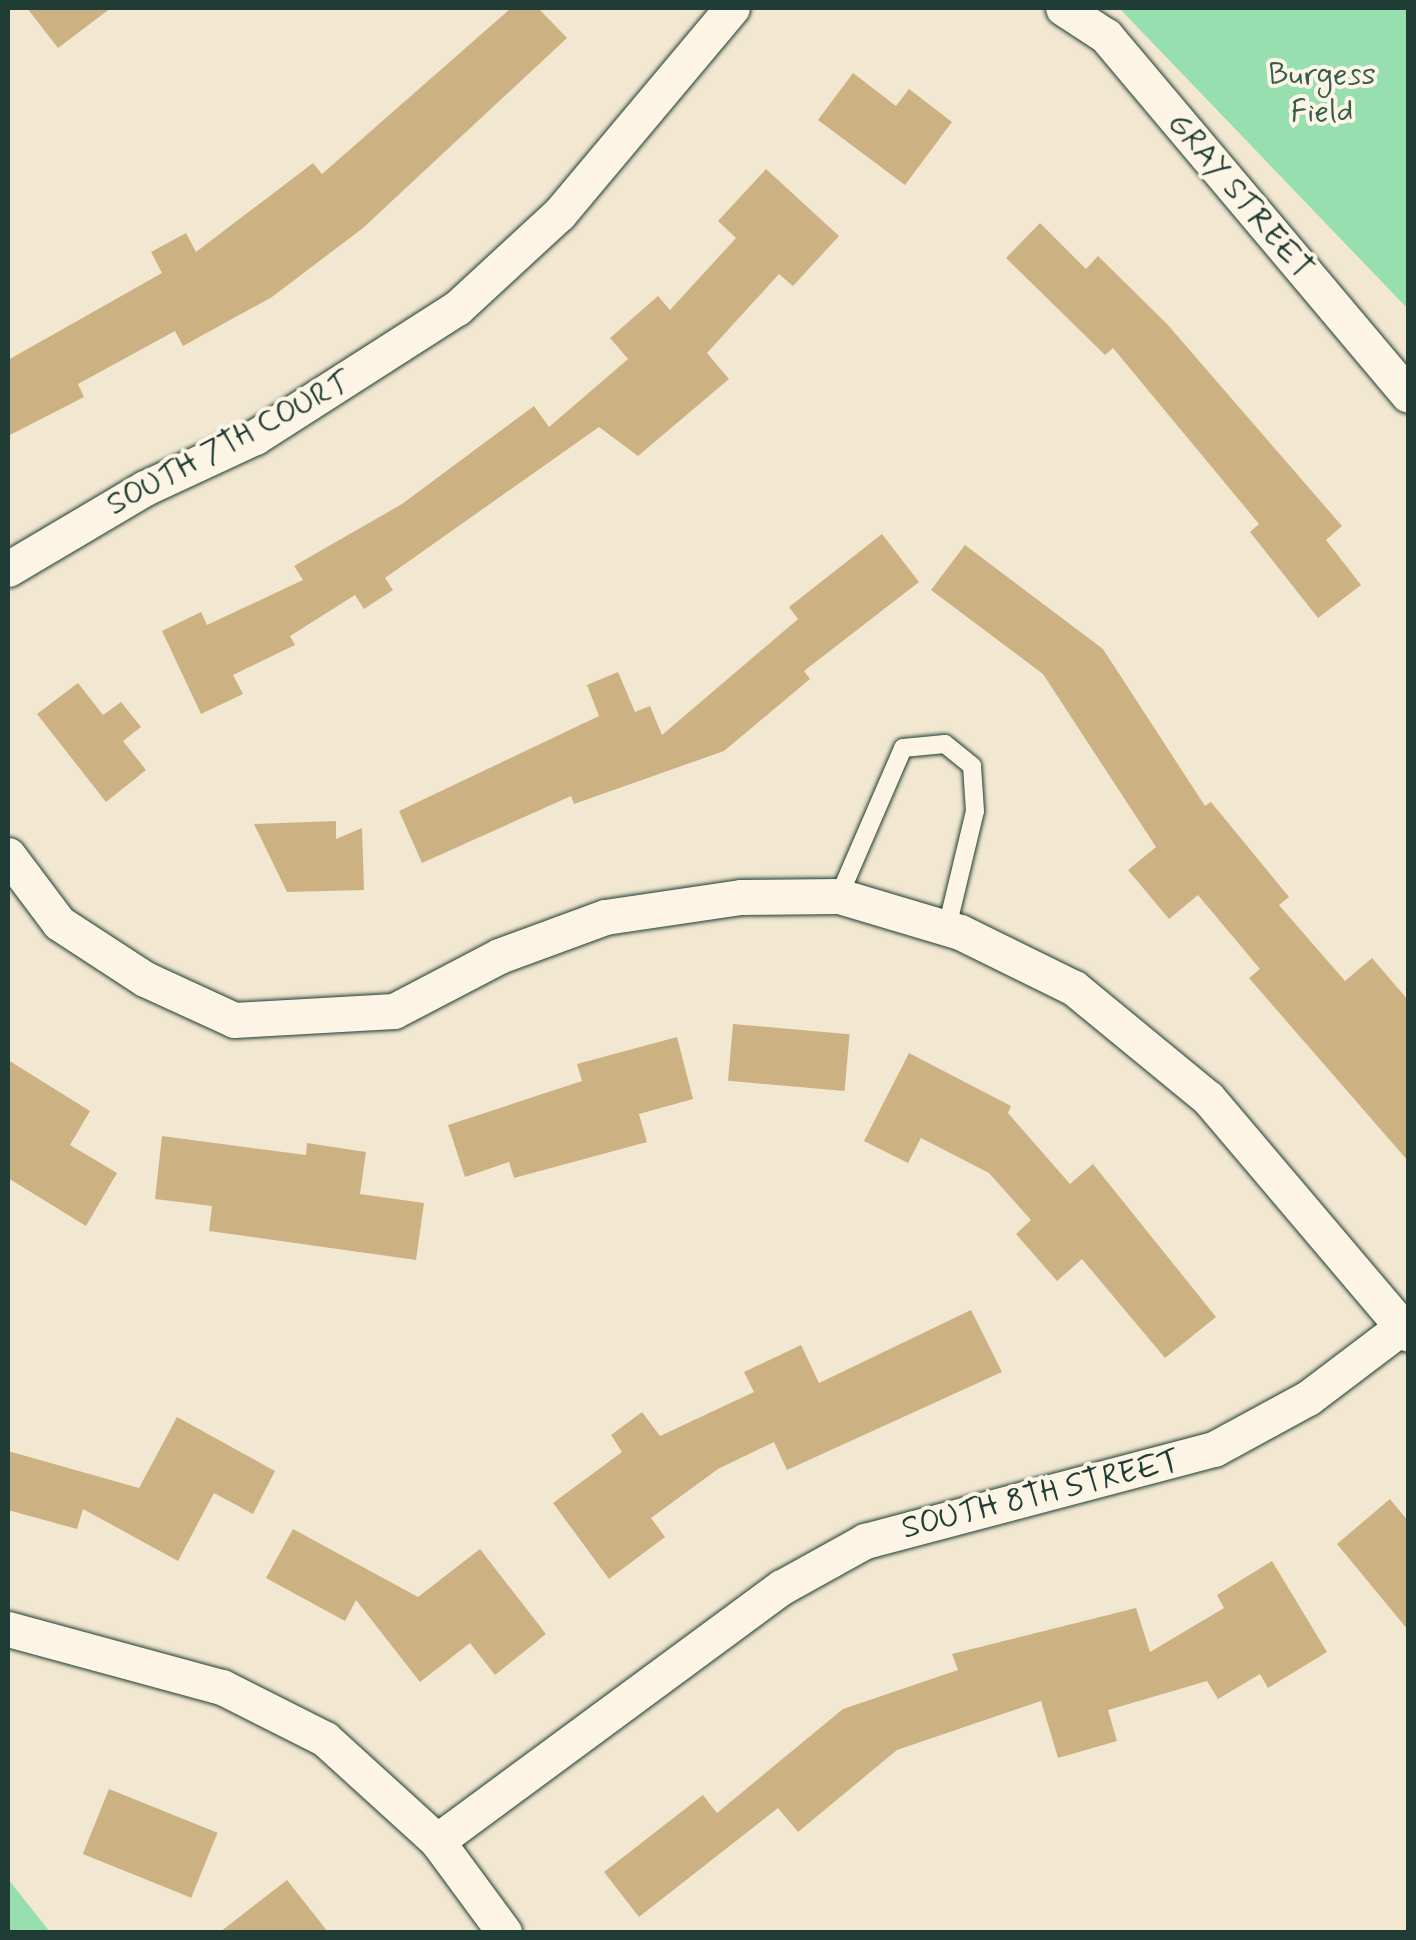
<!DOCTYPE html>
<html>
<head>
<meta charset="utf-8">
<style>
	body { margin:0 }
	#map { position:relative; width:1416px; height:1940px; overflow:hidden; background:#f2e8d1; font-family:Mynerve,sans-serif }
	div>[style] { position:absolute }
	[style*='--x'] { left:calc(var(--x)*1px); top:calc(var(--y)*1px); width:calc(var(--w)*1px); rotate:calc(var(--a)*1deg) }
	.green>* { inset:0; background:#97dfae }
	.building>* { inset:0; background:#ccb282; transform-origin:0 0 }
	.roads { filter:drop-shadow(0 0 2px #1f3d34) drop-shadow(0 0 2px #1f3d34) }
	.lane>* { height:18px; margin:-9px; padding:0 9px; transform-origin:9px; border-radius:9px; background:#fcf5e5 }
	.street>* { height:35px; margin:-17.5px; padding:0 17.5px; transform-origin:17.5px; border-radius:17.5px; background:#fcf5e5 }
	span { translate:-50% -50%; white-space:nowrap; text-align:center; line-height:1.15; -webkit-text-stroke:8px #fcf5e5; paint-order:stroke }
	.park-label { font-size:32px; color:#375d4c }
	.street-label { font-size:32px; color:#1f3d34 }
	.frame { position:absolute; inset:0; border:10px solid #1f3d34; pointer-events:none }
</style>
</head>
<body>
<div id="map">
	<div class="green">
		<div style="clip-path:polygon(1117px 8px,1408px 8px,1408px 309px,1120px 9px)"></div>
		<div style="clip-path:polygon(8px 1879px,50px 1932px,8px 1932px)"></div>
	</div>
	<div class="building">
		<div style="clip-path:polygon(27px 8px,111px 8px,58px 48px)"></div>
		<div style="clip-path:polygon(511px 8px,538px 8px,567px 38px,363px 228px,272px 297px,183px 346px,175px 331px,78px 384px,84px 397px,8px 436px,8px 360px,162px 273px,151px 252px,186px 233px,196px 252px,313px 163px,322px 174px)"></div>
		<div style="clip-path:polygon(853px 73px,896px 106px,909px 89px,952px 122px,905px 185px,818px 120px)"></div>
		<div style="clip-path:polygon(766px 169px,839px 236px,793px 286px,779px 274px,707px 353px,729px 379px,638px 456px,599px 427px,385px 578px,393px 590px,364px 609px,355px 595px,290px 636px,295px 645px,233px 675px,243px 694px,201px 714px,162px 631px,201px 612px,207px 625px,303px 580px,294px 566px,402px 504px,534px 406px,549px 427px,628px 359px,610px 338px,658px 296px,670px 310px,736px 238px,718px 221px)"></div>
		<div style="clip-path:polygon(1040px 223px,1086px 269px,1098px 256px,1167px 324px,1342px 526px,1326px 540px,1361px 585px,1318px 618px,1250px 532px,1259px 524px,1113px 348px,1105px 355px,1006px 258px)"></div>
		<div style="clip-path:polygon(882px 534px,919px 582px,804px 671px,810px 679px,724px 751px,574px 804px,571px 796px,422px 863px,399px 811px,599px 716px,587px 685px,618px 672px,635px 712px,650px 706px,662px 735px,798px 619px,789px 607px)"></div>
		<div style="clip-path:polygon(965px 545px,1103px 649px,1205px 806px,1211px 802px,1289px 897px,1279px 905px,1345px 981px,1372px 958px,1408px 1000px,1408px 1161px,1249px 978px,1260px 969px,1198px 895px,1169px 919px,1128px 870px,1156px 847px,1043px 674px,931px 590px)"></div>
		<div style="clip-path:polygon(78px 683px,103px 715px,121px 702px,141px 727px,123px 741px,146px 770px,106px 802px,37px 714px)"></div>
		<div style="clip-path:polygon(336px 821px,336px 839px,362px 828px,364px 890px,287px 892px,254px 824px)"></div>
		<div style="left:733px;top:1024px;width:117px;height:57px;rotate:5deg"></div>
		<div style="clip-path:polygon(677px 1037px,693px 1099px,639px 1114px,647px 1142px,514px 1178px,509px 1162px,465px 1177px,448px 1125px,582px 1081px,577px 1064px)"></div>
		<div style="clip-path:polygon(909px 1053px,1011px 1106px,1008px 1113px,1070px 1184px,1093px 1164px,1216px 1317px,1165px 1358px,1082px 1259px,1057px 1281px,1016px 1234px,1031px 1220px,989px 1173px,921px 1138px,908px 1163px,864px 1141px)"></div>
		<div style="clip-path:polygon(8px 1060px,90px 1111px,70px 1145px,117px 1173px,86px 1226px,8px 1178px)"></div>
		<div style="clip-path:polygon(162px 1136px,306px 1155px,307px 1143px,366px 1152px,360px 1194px,424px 1203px,416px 1260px,209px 1231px,212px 1206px,155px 1199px)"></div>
		<div style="clip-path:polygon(971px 1310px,1002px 1372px,787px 1470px,774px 1442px,718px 1469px,651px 1518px,665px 1537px,609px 1579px,553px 1503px,622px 1452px,611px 1435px,642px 1412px,660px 1436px,754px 1392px,744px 1372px,801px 1345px,819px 1383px)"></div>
		<div style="clip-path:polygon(177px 1417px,275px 1471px,253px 1514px,214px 1493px,178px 1561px,83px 1509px,77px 1529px,8px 1510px,8px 1451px,139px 1488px)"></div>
		<div style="clip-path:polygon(1390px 1499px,1408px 1521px,1408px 1630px,1337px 1544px)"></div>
		<div style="clip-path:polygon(293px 1529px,418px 1597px,480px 1549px,546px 1634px,495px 1675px,470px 1643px,420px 1682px,356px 1600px,345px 1621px,266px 1578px)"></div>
		<div style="clip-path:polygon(1272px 1561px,1327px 1652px,1268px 1688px,1260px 1674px,1218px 1699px,1207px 1681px,1108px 1710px,1117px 1741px,1058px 1758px,1041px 1701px,897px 1750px,798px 1832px,778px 1808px,639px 1917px,604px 1872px,703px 1795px,717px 1813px,843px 1709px,958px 1670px,952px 1654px,1136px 1608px,1150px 1652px,1224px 1608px,1217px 1595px)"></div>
		<div style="left:109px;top:1789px;width:117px;height:70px;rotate:22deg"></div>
		<div style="clip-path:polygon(287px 1880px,328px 1932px,220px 1932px)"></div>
	</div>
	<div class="roads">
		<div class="lane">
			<div style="--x:839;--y:896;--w:161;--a:-66.6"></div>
			<div style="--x:903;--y:748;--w:42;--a:-5.4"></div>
			<div style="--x:945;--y:744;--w:35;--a:39"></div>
			<div style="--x:972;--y:766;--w:45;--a:86.2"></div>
			<div style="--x:975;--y:811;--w:120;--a:103.5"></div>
		</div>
		<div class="street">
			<div style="--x:1063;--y:8;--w:51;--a:33.1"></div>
			<div style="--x:1106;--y:36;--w:469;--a:49.9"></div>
			<div style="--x:8;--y:569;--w:159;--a:-30.6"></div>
			<div style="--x:145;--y:488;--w:121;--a:-24.9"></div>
			<div style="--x:255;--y:437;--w:240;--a:-32.6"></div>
			<div style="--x:457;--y:308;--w:139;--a:-42.7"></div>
			<div style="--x:559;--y:214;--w:269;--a:-50"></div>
			<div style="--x:8;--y:855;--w:85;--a:53.1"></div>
			<div style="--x:59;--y:923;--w:103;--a:33.1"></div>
			<div style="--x:145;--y:979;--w:98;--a:24.7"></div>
			<div style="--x:234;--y:1020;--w:160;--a:-3.2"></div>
			<div style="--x:394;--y:1011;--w:119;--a:-27.6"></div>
			<div style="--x:499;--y:956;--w:113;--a:-20.2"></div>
			<div style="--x:605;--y:917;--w:137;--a:-8.4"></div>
			<div style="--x:741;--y:897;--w:98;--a:-0.6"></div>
			<div style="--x:839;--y:896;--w:126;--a:16.6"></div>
			<div style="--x:960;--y:932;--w:127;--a:26.2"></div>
			<div style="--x:1074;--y:988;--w:173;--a:39.4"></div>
			<div style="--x:1208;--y:1098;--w:309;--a:49.7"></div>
			<div style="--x:8;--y:1629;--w:222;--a:15.2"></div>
			<div style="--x:222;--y:1687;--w:115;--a:26.8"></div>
			<div style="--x:325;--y:1739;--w:151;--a:42.3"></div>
			<div style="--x:437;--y:1841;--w:113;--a:53.6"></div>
			<div style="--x:437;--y:1841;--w:428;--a:-36.4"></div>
			<div style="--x:782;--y:1587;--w:95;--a:-29"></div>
			<div style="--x:865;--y:1541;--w:361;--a:-14.8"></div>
			<div style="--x:1214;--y:1449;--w:107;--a:-28.5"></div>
			<div style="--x:1308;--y:1398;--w:118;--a:-37.1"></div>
		</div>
	</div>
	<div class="park-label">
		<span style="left:1322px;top:94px">Burgess<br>Field</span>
	</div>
	<div class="street-label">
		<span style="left:1240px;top:196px;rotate:50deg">GRAY STREET</span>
		<span style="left:229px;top:444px;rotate:-28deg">SOUTH 7TH COURT</span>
		<span style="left:1041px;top:1495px;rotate:-14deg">SOUTH 8TH STREET</span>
	</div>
	<div class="frame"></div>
</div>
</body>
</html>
